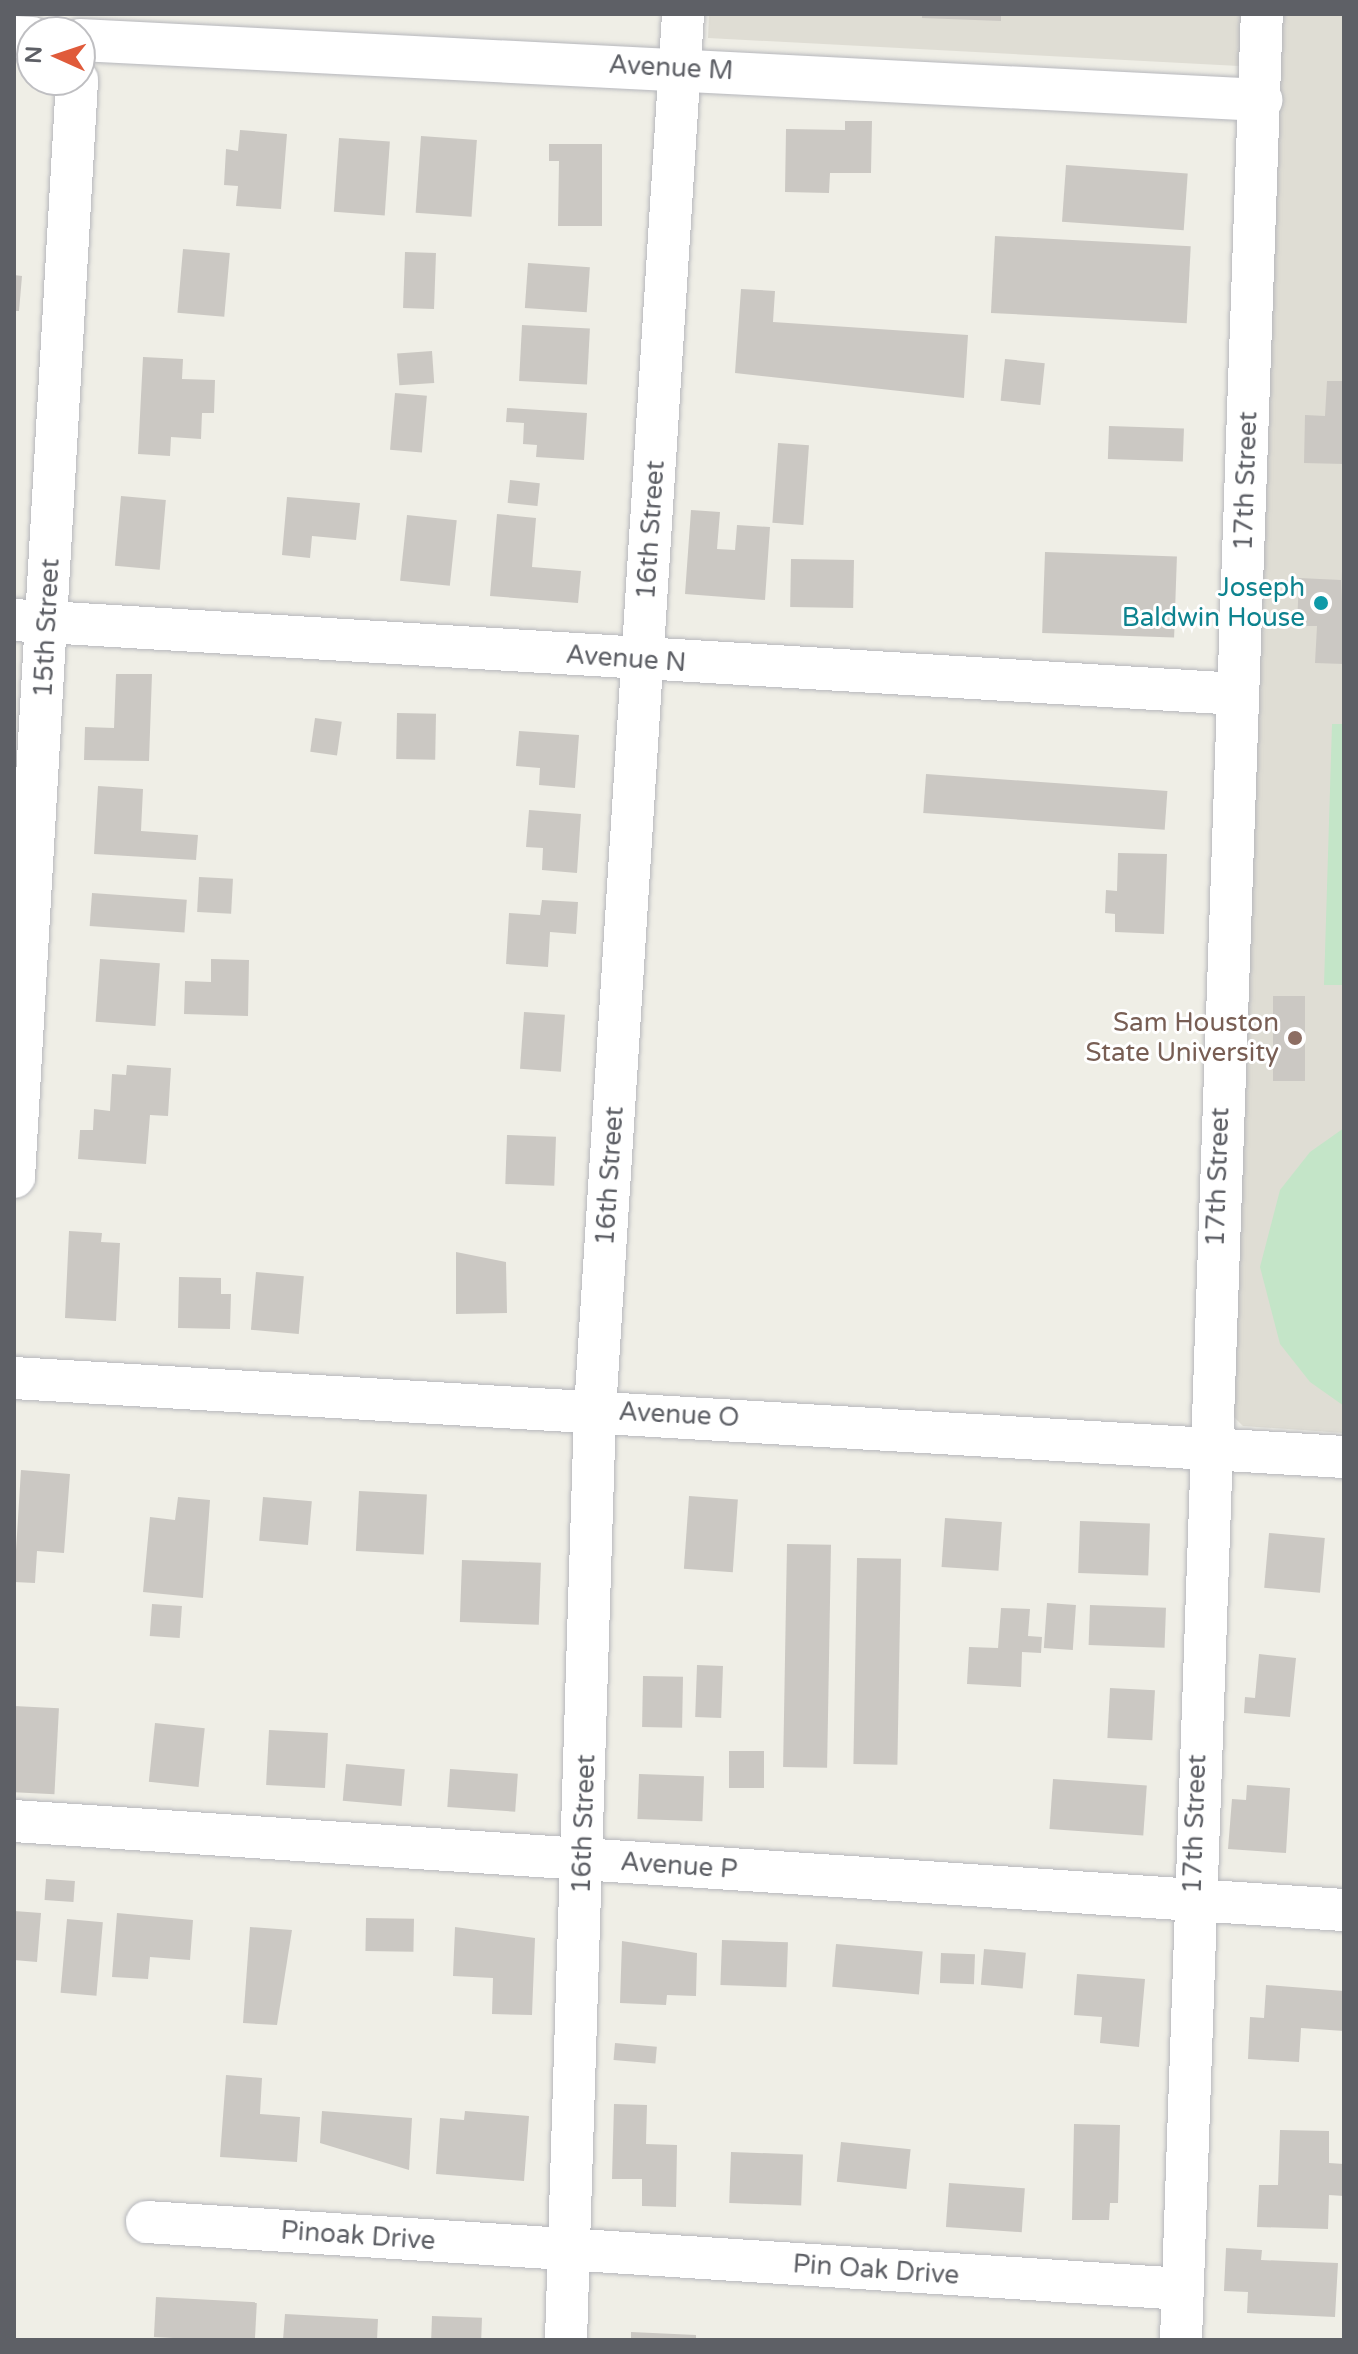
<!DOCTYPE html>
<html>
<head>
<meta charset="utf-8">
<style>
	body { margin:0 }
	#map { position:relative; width:1358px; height:2354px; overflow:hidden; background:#efeee6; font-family:"Varela Round",sans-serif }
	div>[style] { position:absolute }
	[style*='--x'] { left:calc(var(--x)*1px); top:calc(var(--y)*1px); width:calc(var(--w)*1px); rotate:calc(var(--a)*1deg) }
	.education>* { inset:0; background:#dfddd4 }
	.green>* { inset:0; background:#c4e5c8 }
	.building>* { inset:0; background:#cbc8c3; transform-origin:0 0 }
	.roads { filter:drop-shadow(0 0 2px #b6b7bc) drop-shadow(0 0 2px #b6b7bc) }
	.minor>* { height:42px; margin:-21px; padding:0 21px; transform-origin:21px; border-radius:21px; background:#fff }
	.dots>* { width:22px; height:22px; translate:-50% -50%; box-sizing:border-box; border:4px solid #fff; border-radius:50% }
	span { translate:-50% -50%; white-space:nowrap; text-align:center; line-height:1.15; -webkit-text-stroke:6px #fff; paint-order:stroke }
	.street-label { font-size:26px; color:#5e6066 }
	.culture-label { font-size:26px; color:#0d838f }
	.right { translate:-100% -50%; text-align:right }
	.education-label { font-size:26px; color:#785e54 }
	.frame { position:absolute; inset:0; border:16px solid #5e6066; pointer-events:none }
	.north { position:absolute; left:16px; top:16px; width:80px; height:80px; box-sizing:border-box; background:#fff; border:2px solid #bfbfc2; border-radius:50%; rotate:273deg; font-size:22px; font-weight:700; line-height:32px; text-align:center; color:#5e6066 }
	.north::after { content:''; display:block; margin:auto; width:28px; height:36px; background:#e05b3b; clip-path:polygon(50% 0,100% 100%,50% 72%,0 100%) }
</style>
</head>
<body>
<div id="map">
	<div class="education">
		<div style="clip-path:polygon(709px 14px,1344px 14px,1344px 1433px,1243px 1426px,1233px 1416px,1278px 68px,708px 38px)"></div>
	</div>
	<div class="green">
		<div style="clip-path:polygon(1332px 724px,1344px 724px,1344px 985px,1324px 985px)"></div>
		<div style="clip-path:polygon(1344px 1128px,1344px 1406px,1310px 1382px,1280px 1344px,1260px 1267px,1280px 1190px,1310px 1152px)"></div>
	</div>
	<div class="building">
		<div style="clip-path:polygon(922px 14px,1001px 14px,1001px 21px,922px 18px)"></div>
		<div style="clip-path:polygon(845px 121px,872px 121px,871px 173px,830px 173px,829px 193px,785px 192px,786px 129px,845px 130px)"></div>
		<div style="clip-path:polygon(240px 130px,287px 134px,281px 209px,236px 206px,238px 186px,224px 185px,226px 149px,238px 151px)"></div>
		<div style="left:421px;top:136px;width:56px;height:77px;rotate:4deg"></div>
		<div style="left:339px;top:138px;width:51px;height:74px;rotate:4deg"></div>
		<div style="clip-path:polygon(549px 144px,602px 144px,602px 226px,558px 226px,559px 161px,549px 161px)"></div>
		<div style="left:1066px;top:165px;width:122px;height:57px;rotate:4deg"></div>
		<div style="left:995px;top:236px;width:196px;height:77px;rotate:3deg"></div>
		<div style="left:183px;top:249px;width:47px;height:64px;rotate:5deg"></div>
		<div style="left:405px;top:252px;width:31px;height:56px;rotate:2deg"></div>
		<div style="left:528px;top:263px;width:62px;height:45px;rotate:4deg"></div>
		<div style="clip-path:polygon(14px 275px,22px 276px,19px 311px,14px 311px)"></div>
		<div style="clip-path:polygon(741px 289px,775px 291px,773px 322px,968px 335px,964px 398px,735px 373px)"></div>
		<div style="left:522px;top:325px;width:68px;height:56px;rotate:3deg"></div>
		<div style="left:432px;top:351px;width:32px;height:35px;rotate:86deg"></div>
		<div style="clip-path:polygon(143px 357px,183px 359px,182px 379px,215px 380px,214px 413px,202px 413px,201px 439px,171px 437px,170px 456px,138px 454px)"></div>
		<div style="left:1005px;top:359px;width:40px;height:42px;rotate:6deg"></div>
		<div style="clip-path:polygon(1327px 381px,1344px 381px,1344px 464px,1304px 463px,1305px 415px,1325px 416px)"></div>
		<div style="left:395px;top:393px;width:32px;height:57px;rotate:5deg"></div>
		<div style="clip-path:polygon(507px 408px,587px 413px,584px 460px,536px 457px,537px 445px,523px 444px,524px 423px,506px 422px)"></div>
		<div style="left:1109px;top:426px;width:75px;height:33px;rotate:2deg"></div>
		<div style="left:778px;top:443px;width:31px;height:80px;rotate:4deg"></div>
		<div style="left:510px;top:480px;width:30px;height:23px;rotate:6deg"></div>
		<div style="left:121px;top:496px;width:45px;height:70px;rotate:5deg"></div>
		<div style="clip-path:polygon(287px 497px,360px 503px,356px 540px,312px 536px,310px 558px,282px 555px)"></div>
		<div style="clip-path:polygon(691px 510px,720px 512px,717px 549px,735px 550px,737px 525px,770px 527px,765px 600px,685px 594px)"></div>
		<div style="clip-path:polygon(497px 514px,536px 518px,532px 567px,581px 571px,578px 603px,490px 596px)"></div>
		<div style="left:407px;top:515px;width:50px;height:66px;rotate:6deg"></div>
		<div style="left:1045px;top:552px;width:132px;height:81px;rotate:2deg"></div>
		<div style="left:791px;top:559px;width:63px;height:48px;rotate:1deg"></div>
		<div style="clip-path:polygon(1341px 571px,1344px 664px,1315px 663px,1317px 626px,1297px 626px,1299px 578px,1341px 580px)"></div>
		<div style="clip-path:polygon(116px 674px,152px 674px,149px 761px,84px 760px,85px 727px,114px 728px)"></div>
		<div style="left:397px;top:713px;width:39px;height:46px;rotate:1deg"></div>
		<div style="left:315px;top:718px;width:27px;height:34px;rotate:8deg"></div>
		<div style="clip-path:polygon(519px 731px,579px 735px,575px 788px,539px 785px,540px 768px,516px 766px)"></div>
		<div style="left:926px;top:774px;width:242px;height:39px;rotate:4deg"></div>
		<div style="clip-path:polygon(98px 786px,143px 789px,141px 831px,198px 835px,196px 860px,94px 854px)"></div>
		<div style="clip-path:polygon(529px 810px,581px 814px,577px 873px,542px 870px,543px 848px,526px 847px)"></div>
		<div style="clip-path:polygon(1118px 853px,1167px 854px,1164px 934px,1115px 932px,1115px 914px,1105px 913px,1106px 890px,1117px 891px)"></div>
		<div style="left:199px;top:877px;width:34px;height:35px;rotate:3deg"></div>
		<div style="left:92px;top:893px;width:95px;height:33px;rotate:4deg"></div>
		<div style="clip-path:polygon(542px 900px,578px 902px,576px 934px,550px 932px,548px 967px,506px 964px,509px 913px,540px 915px)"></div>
		<div style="left:100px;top:959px;width:60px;height:63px;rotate:4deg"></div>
		<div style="clip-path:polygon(211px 959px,249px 960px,248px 1016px,184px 1014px,185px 981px,211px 982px)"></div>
		<div style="left:1273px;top:996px;width:32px;height:85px"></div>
		<div style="left:524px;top:1012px;width:41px;height:57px;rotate:4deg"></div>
		<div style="clip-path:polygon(127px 1065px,171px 1068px,168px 1116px,150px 1115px,146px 1164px,78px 1159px,80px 1130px,93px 1130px,94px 1109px,110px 1111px,112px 1074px,126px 1075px)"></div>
		<div style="left:507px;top:1135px;width:49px;height:49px;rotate:2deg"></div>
		<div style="clip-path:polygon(69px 1231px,102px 1233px,101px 1242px,120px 1243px,116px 1321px,65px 1318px)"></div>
		<div style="clip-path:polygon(456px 1252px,506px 1262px,507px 1313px,456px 1314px)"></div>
		<div style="left:256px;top:1272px;width:48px;height:58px;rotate:5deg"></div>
		<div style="clip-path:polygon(179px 1277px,221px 1278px,221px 1294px,231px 1294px,230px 1329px,178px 1328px)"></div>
		<div style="clip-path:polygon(21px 1470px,70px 1474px,64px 1553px,37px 1551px,35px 1583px,14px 1582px)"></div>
		<div style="left:359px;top:1491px;width:68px;height:60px;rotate:3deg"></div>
		<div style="left:689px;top:1496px;width:49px;height:73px;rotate:4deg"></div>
		<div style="clip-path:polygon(178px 1497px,210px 1500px,203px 1598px,143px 1592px,150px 1517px,175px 1520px)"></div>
		<div style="left:263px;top:1497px;width:49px;height:44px;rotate:5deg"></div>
		<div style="left:945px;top:1518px;width:57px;height:49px;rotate:4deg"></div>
		<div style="left:1080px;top:1521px;width:70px;height:52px;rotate:2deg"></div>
		<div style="left:1269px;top:1533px;width:56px;height:55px;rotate:5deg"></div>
		<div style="left:787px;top:1544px;width:44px;height:223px;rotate:1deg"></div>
		<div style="left:857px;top:1558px;width:44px;height:206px;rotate:1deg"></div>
		<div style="left:462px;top:1560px;width:79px;height:62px;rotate:2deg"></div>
		<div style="left:1047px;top:1603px;width:29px;height:45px;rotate:4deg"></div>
		<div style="left:152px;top:1604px;width:30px;height:32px;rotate:4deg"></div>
		<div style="left:1090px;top:1605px;width:76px;height:40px;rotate:2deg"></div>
		<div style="clip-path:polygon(1001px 1608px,1030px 1609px,1028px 1636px,1042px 1637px,1041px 1653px,1022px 1652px,1021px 1687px,967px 1684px,969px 1647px,998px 1648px)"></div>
		<div style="clip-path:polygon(1259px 1654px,1296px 1658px,1290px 1717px,1244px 1713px,1245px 1697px,1255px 1698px)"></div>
		<div style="left:697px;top:1665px;width:26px;height:52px;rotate:2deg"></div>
		<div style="left:643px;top:1676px;width:40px;height:51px;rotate:1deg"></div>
		<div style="left:1110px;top:1688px;width:45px;height:50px;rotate:3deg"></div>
		<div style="left:14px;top:1706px;width:45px;height:86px;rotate:3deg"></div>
		<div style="left:155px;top:1723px;width:50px;height:59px;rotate:6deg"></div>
		<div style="left:269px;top:1730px;width:59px;height:55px;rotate:3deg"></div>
		<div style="left:729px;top:1751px;width:35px;height:37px"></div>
		<div style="left:346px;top:1764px;width:59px;height:37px;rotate:5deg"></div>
		<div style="left:450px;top:1769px;width:68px;height:38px;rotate:4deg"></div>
		<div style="left:639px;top:1774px;width:65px;height:45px;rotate:2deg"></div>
		<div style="left:1053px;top:1779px;width:94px;height:50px;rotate:4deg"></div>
		<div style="clip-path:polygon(1247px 1785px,1290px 1788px,1286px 1853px,1228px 1849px,1232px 1799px,1246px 1800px)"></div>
		<div style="left:46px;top:1879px;width:29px;height:21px;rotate:4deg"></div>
		<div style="clip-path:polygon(14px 1911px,41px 1913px,37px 1962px,14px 1960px)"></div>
		<div style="clip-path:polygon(117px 1913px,193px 1920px,190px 1960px,150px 1957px,148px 1979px,112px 1977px)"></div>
		<div style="left:366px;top:1918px;width:48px;height:33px;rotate:1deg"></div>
		<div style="left:67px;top:1919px;width:36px;height:74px;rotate:5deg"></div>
		<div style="clip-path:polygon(250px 1927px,292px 1930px,277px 2025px,243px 2023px)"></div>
		<div style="clip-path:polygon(455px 1927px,535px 1938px,532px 2015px,492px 2014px,493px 1978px,453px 1976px)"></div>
		<div style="left:722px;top:1940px;width:66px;height:45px;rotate:2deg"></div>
		<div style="clip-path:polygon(622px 1941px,697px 1953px,696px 1996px,667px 1995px,666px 2005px,620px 2003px)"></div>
		<div style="left:836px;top:1944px;width:87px;height:43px;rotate:5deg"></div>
		<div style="left:984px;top:1949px;width:42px;height:36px;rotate:5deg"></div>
		<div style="left:941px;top:1953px;width:34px;height:30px;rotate:2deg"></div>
		<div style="clip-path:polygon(1077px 1974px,1145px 1979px,1139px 2047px,1100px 2043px,1102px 2017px,1074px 2015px)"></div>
		<div style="clip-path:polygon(1266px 1985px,1344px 1991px,1344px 2031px,1301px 2028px,1299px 2062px,1248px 2059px,1250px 2017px,1264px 2018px)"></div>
		<div style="left:615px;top:2043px;width:42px;height:17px;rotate:5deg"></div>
		<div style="clip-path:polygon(226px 2075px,262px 2078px,260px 2114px,300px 2117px,297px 2162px,220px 2157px)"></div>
		<div style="clip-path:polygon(614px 2104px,647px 2105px,646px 2144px,677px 2145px,676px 2207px,642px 2206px,642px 2179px,612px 2179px)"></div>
		<div style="clip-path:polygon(322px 2111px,412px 2118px,409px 2170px,320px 2143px)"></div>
		<div style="clip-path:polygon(465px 2111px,529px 2116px,524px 2181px,436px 2174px,440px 2118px,464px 2120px)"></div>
		<div style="clip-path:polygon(1074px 2124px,1120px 2125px,1118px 2203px,1110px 2203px,1109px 2220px,1072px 2220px)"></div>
		<div style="clip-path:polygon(1280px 2130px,1329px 2131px,1329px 2163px,1344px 2164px,1344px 2196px,1329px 2195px,1328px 2229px,1257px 2227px,1259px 2185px,1278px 2185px)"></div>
		<div style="left:841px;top:2142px;width:70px;height:40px;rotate:6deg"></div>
		<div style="left:731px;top:2152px;width:72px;height:51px;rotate:2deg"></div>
		<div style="left:949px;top:2183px;width:76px;height:44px;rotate:4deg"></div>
		<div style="clip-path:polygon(1226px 2248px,1262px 2250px,1261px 2260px,1338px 2263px,1335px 2317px,1247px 2313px,1248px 2292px,1224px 2291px)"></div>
		<div style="left:156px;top:2297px;width:101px;height:40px;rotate:3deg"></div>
		<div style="clip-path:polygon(285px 2314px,378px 2319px,377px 2340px,283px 2340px)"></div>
		<div style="left:432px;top:2316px;width:50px;height:24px;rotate:2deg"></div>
		<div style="clip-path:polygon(631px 2332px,696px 2335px,696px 2340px,631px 2340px)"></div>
	</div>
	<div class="roads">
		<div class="minor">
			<div style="--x:14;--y:37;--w:18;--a:3"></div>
			<div style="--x:80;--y:40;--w:1183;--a:2.91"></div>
			<div style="--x:14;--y:620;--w:1225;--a:3.46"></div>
			<div style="--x:14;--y:1177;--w:1099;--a:-86.71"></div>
			<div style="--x:14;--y:1378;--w:1332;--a:3.4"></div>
			<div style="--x:14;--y:1821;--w:1333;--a:3.83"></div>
			<div style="--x:147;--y:2222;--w:1038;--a:3.7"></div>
			<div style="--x:566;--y:2340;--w:930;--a:-88.21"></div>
			<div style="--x:595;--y:1410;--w:1399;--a:-86.39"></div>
			<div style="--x:1181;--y:2340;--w:2327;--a:-88.01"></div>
		</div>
	</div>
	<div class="dots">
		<div style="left:1321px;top:603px;background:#0f9aa8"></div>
		<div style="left:1295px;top:1038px;background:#8d6e63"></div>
	</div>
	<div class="street-label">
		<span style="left:671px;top:68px;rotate:3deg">Avenue M</span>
		<span style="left:1246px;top:481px;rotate:-88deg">17th Street</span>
		<span style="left:651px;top:530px;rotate:-86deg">16th Street</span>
		<span style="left:47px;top:628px;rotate:-87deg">15th Street</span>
		<span style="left:626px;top:659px;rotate:4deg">Avenue N</span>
		<span style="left:610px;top:1176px;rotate:-86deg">16th Street</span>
		<span style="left:1218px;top:1177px;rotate:-88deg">17th Street</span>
		<span style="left:679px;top:1415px;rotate:3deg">Avenue O</span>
		<span style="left:584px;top:1824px;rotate:-88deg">16th Street</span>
		<span style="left:1195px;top:1824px;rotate:-88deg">17th Street</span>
		<span style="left:679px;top:1866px;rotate:4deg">Avenue P</span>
		<span style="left:358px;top:2236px;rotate:4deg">Pinoak Drive</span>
		<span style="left:876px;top:2270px;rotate:4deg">Pin Oak Drive</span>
	</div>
	<div class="culture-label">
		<span class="right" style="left:1305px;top:603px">Joseph<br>Baldwin House</span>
	</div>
	<div class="education-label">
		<span class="right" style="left:1279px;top:1038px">Sam Houston<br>State University</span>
	</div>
	<div class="frame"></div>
	<div class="north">N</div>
</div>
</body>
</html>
